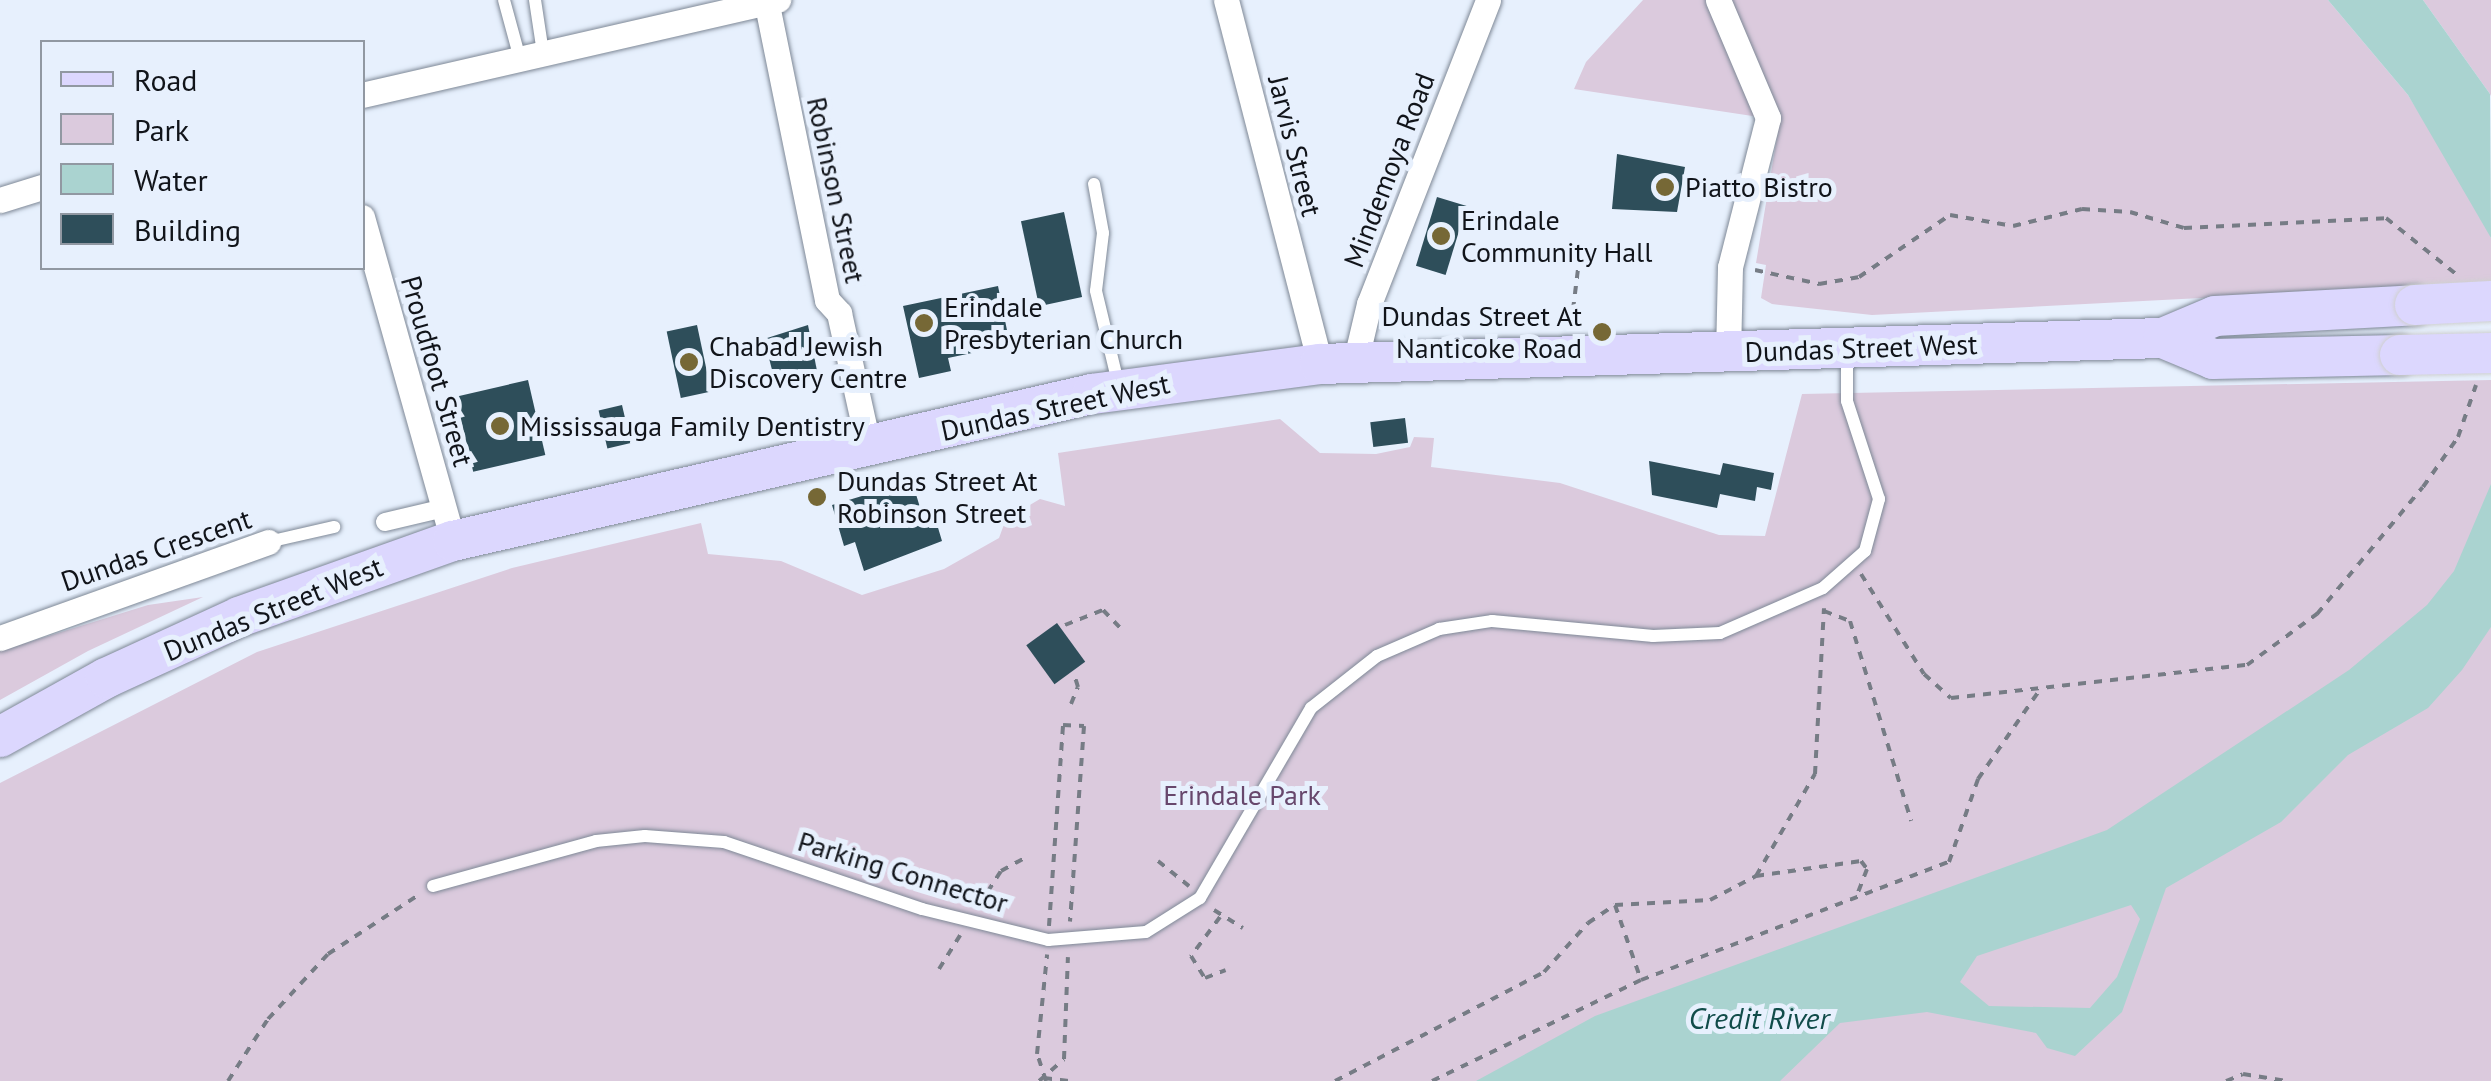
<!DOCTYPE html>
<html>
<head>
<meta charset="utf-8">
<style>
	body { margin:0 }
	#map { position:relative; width:2491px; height:1081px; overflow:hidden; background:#e7f0fd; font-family:"PT Sans",sans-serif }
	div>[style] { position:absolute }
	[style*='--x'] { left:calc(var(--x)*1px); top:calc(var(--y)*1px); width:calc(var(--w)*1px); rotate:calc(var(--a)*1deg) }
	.green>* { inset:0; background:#dbcadd }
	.water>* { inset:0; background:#aad3d0 }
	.building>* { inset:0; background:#2e4e5a; transform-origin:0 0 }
	.path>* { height:4px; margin-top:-2px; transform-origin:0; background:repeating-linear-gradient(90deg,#767c85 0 8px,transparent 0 16px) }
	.roads { filter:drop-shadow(0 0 2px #7e8896) drop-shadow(0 0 2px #7e8896) }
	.service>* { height:12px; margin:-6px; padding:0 6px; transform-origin:6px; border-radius:6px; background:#fff }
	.pedestrian>* { height:18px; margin:-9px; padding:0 9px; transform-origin:9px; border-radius:9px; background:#fff }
	.minor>* { height:25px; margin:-12.5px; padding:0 12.5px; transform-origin:12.5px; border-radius:12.5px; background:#fff }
	.primary>* { height:40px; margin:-20px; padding:0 20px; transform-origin:20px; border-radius:20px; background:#dcd7fe }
	.bridges { filter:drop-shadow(0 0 2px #cfd0d1) drop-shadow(0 0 2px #cfd0d1) }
	.primary-bridge>* { height:40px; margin:-20px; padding:0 20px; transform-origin:20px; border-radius:20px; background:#dcd7fe }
	.dots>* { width:28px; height:28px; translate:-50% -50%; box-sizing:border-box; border:5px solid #e7f0fd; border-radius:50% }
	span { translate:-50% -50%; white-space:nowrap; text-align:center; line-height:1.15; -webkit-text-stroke:10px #e7f0fd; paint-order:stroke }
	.street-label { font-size:28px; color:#11141a }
	.poi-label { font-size:28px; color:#11141a }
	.left { translate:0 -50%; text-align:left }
	.right { translate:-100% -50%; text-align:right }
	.park-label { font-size:28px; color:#67476c }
	.water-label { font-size:30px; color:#114c4a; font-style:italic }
	.legend { position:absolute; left:40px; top:40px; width:325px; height:230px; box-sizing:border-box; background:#e7f0fd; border:2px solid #9198a2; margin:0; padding:12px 18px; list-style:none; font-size:30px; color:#11141a }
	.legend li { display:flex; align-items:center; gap:20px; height:50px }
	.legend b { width:50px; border:2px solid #9198a2 }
</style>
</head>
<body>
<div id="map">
	<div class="green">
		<div style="clip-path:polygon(1643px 0,2328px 0,2408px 95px,2482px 214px,2491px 238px,2491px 283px,1872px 315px,1772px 304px,1761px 298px,1766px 265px,1756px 263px,1779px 125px,1759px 117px,1574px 89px,1586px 62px)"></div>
		<div style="clip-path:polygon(2423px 0,2491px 0,2491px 96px,2490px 94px)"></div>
		<div style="clip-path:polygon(2491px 380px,2491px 1081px,0 1081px,0 783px,257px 652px,512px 568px,701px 523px,708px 554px,781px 561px,862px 595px,944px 569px,999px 538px,1006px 519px,1040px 499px,1065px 506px,1058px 453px,1280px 419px,1320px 453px,1376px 454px,1410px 447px,1414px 437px,1434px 438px,1431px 467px,1560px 483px,1719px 535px,1765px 536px,1802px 394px)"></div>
		<div style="clip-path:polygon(203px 597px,88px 651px,0 700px,0 651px,148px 605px)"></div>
	</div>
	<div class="water">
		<div style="clip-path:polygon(2328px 0,2423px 0,2490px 94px,2491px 238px,2408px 95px)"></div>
		<div style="clip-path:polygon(evenodd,2491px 484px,2491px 627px,2462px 670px,2428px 708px,2348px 755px,2281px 822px,2166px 888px,2122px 1012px,2075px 1056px,2047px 1048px,2036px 1033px,1927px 1012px,1840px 1023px,1780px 1081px,1476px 1081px,1595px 1016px,2107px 830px,2349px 670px,2427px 605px,2454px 571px,2491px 484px,2131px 905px,2140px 919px,2117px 977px,2090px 1008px,1989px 1006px,1960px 982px,1977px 956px,2131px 905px)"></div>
	</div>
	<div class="building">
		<div style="clip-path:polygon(1617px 154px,1685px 167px,1677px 212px,1612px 209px)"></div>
		<div style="left:1437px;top:197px;width:31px;height:72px;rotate:17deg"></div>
		<div style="left:1064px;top:212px;width:87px;height:44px;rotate:78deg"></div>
		<div style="clip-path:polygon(998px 286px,1010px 345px,948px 358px,951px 371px,919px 378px,903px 306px)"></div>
		<div style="left:697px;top:325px;width:68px;height:31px;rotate:78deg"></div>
		<div style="clip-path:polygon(808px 325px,818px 376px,777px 389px,764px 339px)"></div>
		<div style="left:528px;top:380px;width:77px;height:74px;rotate:77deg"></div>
		<div style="left:622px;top:405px;width:39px;height:24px;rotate:77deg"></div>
		<div style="left:1405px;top:418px;width:25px;height:35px;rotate:83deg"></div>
		<div style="clip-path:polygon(1649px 461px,1720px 475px,1723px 463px,1774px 473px,1771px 490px,1757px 487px,1755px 501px,1720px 494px,1717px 508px,1652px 495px)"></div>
		<div style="clip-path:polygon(912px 481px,925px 524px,936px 521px,942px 541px,864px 571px,855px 542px,844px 546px,832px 505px)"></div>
		<div style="left:1057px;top:623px;width:48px;height:38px;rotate:54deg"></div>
	</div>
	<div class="path">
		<div style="--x:1755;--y:270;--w:66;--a:12.3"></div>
		<div style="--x:1819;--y:284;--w:41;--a:-9.9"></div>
		<div style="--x:1859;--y:277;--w:110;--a:-34.3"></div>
		<div style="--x:1950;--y:215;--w:64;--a:9.9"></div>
		<div style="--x:2013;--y:226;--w:71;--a:-13.8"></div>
		<div style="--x:2082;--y:209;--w:48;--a:3.6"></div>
		<div style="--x:2130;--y:212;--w:56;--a:16.5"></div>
		<div style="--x:2184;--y:228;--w:202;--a:-2.8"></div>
		<div style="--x:2386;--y:218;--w:90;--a:38.7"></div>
		<div style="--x:1571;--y:326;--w:65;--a:-83"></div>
		<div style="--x:1861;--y:574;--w:118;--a:57.8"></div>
		<div style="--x:1924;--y:674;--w:36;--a:42"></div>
		<div style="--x:1951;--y:698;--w:298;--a:-6.4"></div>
		<div style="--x:2247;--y:665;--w:87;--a:-36.1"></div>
		<div style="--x:2317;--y:614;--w:165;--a:-50.2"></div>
		<div style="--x:2423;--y:487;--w:61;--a:-55"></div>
		<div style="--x:2458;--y:437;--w:55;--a:-70.9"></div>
		<div style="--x:1824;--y:611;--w:28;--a:21"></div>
		<div style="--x:1850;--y:621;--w:209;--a:73"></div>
		<div style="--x:1065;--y:625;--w:41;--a:-21.5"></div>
		<div style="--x:1103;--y:610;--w:29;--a:46"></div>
		<div style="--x:1071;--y:704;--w:18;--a:-68"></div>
		<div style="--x:1078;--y:687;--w:14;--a:-107"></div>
		<div style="--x:1158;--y:861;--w:40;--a:39"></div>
		<div style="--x:1756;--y:876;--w:106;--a:-8.1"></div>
		<div style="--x:1861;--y:861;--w:10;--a:53"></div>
		<div style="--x:1867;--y:869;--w:28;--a:111"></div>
		<div style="--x:979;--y:905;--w:40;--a:-57.1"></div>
		<div style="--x:1001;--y:871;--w:25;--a:-29"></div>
		<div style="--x:1615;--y:905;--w:79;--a:70.9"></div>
		<div style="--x:1214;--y:910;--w:34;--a:32"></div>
		<div style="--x:1220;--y:917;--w:49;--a:126.6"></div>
		<div style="--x:1191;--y:956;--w:26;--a:58"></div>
		<div style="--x:1205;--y:978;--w:22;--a:-21"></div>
		<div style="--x:1049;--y:926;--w:201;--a:-86"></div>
		<div style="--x:1063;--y:725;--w:21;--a:3"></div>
		<div style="--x:1084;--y:726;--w:196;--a:94.1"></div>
		<div style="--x:939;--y:969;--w:40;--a:-58"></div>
		<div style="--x:1044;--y:1078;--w:25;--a:7"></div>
		<div style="--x:228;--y:1081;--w:74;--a:-57.2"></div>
		<div style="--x:268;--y:1019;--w:88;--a:-47.3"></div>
		<div style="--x:328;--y:954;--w:110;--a:-33.1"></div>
		<div style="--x:1039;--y:1081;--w:33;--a:-41"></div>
		<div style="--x:1064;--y:1059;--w:102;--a:-87.8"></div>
		<div style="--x:1046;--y:1081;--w:28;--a:-108"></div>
		<div style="--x:1037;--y:1054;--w:100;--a:-84.2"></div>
		<div style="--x:1335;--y:1081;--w:236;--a:-27.5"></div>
		<div style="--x:1544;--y:972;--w:66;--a:-48.1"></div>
		<div style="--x:1588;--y:923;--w:32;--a:-34"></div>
		<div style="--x:1615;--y:905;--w:95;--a:-3"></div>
		<div style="--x:1710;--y:900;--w:52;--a:-27.6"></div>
		<div style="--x:1756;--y:876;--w:118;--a:-60"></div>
		<div style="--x:1815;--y:774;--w:166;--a:-86.9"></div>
		<div style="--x:1432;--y:1081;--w:232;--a:-25.8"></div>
		<div style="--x:1641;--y:980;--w:330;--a:-21"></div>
		<div style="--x:1949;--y:862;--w:88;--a:-70.7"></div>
		<div style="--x:1978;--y:779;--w:107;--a:-55.3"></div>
		<div style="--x:2226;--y:1081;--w:18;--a:-22"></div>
		<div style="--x:2243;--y:1074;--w:44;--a:9.2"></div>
	</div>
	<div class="roads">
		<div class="service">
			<div style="--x:504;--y:0;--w:61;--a:74.8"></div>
			<div style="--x:535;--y:0;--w:54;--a:81.4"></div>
			<div style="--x:1094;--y:184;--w:50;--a:79.6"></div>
			<div style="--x:1103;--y:233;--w:58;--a:96.9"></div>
			<div style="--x:1096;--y:291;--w:99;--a:76.5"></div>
			<div style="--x:268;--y:542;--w:68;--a:-12.8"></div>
			<div style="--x:433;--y:886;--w:169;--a:-15.4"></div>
			<div style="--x:596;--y:841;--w:49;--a:-5.8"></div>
			<div style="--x:645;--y:836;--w:79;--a:4.3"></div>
			<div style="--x:724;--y:842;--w:209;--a:18.7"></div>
			<div style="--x:922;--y:909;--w:130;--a:13.8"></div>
			<div style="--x:1048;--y:940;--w:98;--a:-4.7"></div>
			<div style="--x:1146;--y:932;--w:64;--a:-32.2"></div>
			<div style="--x:1200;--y:898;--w:220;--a:-59.7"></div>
			<div style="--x:1311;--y:708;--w:84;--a:-38.2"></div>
			<div style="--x:1377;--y:656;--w:68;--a:-23.5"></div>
			<div style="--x:1439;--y:629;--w:54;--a:-8.6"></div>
			<div style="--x:1492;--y:621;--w:162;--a:5.3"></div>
			<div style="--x:1653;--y:636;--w:67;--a:-2.6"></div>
			<div style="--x:1720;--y:633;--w:112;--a:-23.6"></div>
			<div style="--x:1823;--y:588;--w:56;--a:-41.4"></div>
			<div style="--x:1865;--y:551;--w:54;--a:-74.9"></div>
			<div style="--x:1879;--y:499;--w:103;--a:-108.1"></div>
			<div style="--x:1847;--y:401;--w:49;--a:-90"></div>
		</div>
		<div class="pedestrian">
			<div style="--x:385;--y:522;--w:61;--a:-13.3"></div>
		</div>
		<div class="minor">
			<div style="--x:766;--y:0;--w:306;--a:78.5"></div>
			<div style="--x:827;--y:300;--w:18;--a:47"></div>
			<div style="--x:839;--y:313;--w:138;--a:77.5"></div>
			<div style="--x:1226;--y:0;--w:376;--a:75.5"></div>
			<div style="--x:1718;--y:0;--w:128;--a:67"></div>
			<div style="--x:1768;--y:118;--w:154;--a:104.3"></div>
			<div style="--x:1730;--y:267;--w:85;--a:91.3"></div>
			<div style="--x:362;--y:95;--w:427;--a:-12.9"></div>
			<div style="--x:0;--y:200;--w:44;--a:-17.2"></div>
			<div style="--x:362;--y:217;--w:337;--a:74.3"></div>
			<div style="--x:1355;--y:363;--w:61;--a:-76.7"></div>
			<div style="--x:1369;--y:304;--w:326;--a:-68.6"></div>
			<div style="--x:0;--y:638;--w:285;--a:-19.7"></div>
		</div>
		<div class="primary">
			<div style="--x:2163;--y:338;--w:54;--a:22.8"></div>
			<div style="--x:2213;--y:359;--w:187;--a:-1.2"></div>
			<div style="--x:0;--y:737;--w:121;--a:-29.1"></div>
			<div style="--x:106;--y:678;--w:146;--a:-24.6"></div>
			<div style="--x:239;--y:617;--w:227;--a:-19.6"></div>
			<div style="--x:453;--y:541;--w:656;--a:-12.96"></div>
			<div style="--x:1092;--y:394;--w:230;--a:-7.5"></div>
			<div style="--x:1320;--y:364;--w:843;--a:-1.77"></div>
			<div style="--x:2163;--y:338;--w:56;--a:-22.9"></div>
			<div style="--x:2215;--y:316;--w:200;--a:-3.1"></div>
		</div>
	</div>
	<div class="bridges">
		<div class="primary-bridge">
			<div style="--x:2415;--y:305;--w:76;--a:-3"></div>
			<div style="--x:2400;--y:355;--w:91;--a:-1.3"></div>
		</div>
	</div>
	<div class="dots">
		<div style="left:1665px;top:187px;background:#766836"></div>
		<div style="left:1441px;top:236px;background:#766836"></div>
		<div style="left:924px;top:323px;background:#766836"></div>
		<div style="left:1602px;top:332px;background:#766836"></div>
		<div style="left:689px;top:362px;background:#766836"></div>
		<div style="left:500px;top:426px;background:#766836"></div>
		<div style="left:817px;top:497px;background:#766836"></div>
	</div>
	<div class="street-label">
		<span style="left:1295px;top:146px;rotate:76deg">Jarvis Street</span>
		<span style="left:1389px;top:170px;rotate:-69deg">Mindemoya Road</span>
		<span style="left:836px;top:190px;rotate:78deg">Robinson Street</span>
		<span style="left:1861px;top:348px;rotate:-2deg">Dundas Street West</span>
		<span style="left:437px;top:371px;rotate:74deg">Proudfoot Street</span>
		<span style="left:1055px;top:407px;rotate:-12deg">Dundas Street West</span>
		<span style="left:156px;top:550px;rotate:-19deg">Dundas Crescent</span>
		<span style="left:273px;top:609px;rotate:-22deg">Dundas Street West</span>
		<span style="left:903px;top:872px;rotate:17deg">Parking Connector</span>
	</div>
	<div class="poi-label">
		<span class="left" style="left:1685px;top:187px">Piatto Bistro</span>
		<span class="left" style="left:1461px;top:236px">Erindale<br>Community Hall</span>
		<span class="left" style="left:944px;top:323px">Erindale<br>Presbyterian Church</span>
		<span class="right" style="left:1582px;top:332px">Dundas Street At<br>Nanticoke Road</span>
		<span class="left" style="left:709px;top:362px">Chabad Jewish<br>Discovery Centre</span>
		<span class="left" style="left:520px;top:426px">Mississauga Family Dentistry</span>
		<span class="left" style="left:837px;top:497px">Dundas Street At<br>Robinson Street</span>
	</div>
	<div class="park-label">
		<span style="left:1242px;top:795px">Erindale Park</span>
	</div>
	<div class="water-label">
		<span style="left:1759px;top:1018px">Credit River</span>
	</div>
	<ul class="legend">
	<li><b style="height:12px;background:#dcd7fe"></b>Road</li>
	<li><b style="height:28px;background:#dbcadd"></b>Park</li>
	<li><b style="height:28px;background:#aad3d0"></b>Water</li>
	<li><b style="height:28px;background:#2e4e5a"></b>Building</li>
	</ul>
</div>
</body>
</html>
